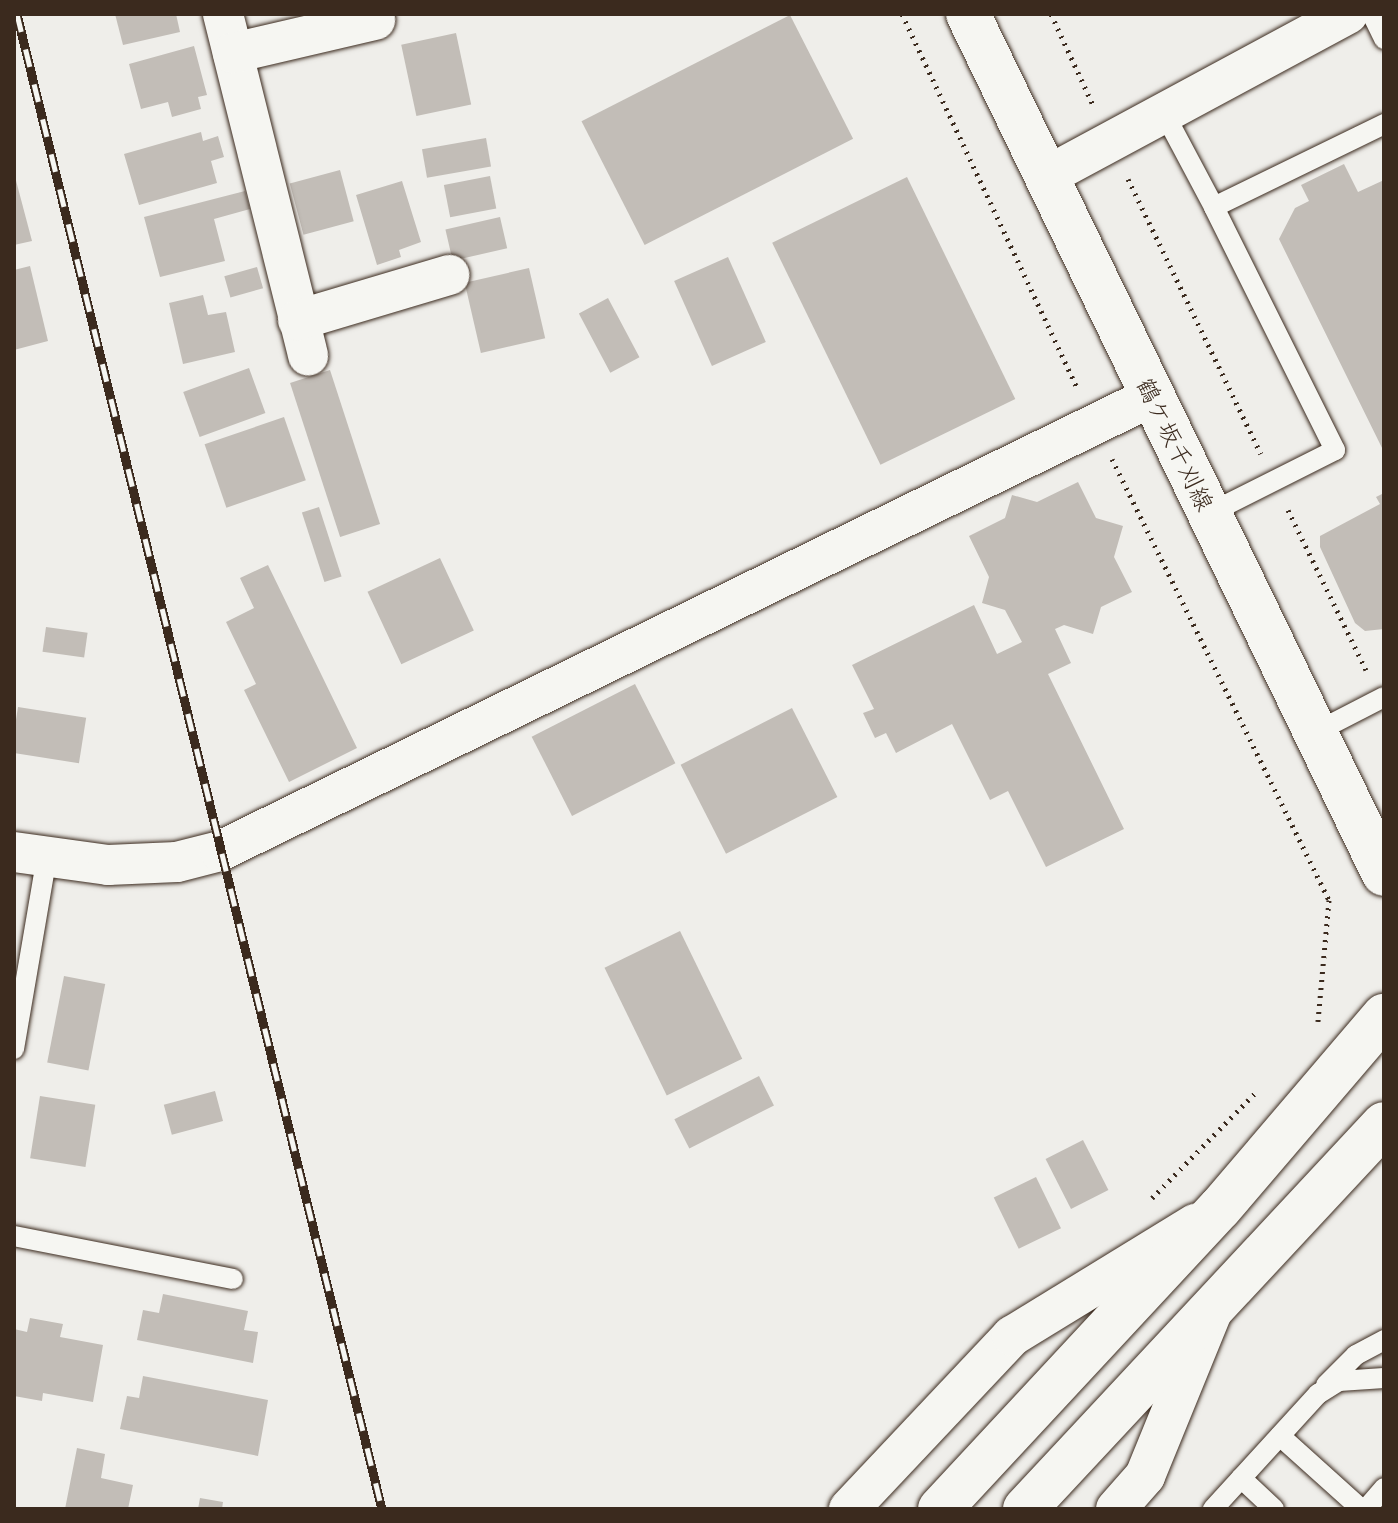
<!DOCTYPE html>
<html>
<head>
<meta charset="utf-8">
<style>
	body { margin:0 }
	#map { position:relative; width:1398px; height:1523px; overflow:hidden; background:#efeeea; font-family:Mali,"Klee One",sans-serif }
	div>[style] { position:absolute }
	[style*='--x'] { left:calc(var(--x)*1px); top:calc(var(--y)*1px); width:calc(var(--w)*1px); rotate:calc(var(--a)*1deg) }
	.building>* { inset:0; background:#c2bdb7; transform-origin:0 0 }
	.path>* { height:5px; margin-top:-2.5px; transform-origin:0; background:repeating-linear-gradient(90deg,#3b2a1e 0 2px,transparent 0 8px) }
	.roads { filter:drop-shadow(0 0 2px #3b2a1e) drop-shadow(0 0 2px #3b2a1e) }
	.service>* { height:20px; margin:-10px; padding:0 10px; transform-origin:10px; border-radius:10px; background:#f6f6f2 }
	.minor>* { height:40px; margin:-20px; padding:0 20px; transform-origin:20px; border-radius:20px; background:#f6f6f2 }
	.tertiary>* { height:44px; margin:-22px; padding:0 22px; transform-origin:22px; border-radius:22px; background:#f6f6f2 }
	.secondary>* { height:44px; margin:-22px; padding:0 22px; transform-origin:22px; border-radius:22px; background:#f6f6f2 }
	.rail>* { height:9px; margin-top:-4.5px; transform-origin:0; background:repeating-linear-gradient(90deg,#f6f6f2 0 18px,#3b2a1e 0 36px); box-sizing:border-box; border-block:2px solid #3b2a1e }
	span { translate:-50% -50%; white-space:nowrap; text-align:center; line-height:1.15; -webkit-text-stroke:6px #f6f6f2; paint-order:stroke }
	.street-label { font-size:24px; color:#3b2a1e }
	.frame { position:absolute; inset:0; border:16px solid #3b2a1e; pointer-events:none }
</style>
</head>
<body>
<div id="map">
	<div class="building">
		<div style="clip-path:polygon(115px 14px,176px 14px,180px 32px,123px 45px)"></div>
		<div style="left:790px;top:15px;width:139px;height:234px;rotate:63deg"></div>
		<div style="left:456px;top:33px;width:73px;height:56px;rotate:78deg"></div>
		<div style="clip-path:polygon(194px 46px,207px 95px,198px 97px,201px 109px,172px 117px,168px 102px,141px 109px,129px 64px)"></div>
		<div style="clip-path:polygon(201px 132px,203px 141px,218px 136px,224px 157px,211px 161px,217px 183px,139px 205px,124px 154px)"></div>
		<div style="left:486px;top:138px;width:29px;height:65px;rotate:80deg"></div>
		<div style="clip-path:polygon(1344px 164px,1358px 192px,1384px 180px,1384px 452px,1279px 239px,1295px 208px,1309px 201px,1301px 185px)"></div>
		<div style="left:340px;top:170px;width:53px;height:52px;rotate:75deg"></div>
		<div style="clip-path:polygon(14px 173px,32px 241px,14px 245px)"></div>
		<div style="left:490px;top:176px;width:33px;height:47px;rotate:79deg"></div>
		<div style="left:907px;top:177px;width:247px;height:150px;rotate:64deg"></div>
		<div style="clip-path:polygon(402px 181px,421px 242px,399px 250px,401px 257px,377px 265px,356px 195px)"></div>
		<div style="clip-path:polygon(245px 191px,250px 209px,214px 219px,225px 261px,160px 277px,144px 217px)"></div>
		<div style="left:500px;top:217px;width:32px;height:56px;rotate:77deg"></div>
		<div style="left:728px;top:257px;width:93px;height:59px;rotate:66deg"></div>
		<div style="clip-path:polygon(30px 266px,48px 341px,14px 350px,14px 270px)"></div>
		<div style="left:257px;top:267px;width:22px;height:34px;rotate:74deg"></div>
		<div style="left:529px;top:268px;width:72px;height:66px;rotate:77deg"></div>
		<div style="clip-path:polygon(203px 295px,208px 315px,226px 312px,235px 352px,183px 364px,169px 303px)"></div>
		<div style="left:608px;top:298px;width:67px;height:33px;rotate:62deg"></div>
		<div style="left:249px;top:368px;width:48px;height:70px;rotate:70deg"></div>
		<div style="left:330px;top:370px;width:162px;height:42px;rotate:72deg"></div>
		<div style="left:284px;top:417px;width:67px;height:84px;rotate:71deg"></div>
		<div style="clip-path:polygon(1078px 482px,1096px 518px,1123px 526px,1114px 557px,1132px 592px,1101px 607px,1093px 634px,1064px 625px,1055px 629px,1071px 663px,1048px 674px,1124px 829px,1046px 867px,1008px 791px,990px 800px,952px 724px,896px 753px,886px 733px,875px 738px,863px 713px,874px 709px,852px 665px,974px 605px,997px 654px,1022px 642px,1005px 610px,982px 603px,989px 577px,969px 536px,1005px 518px,1012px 495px,1037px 502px)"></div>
		<div style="clip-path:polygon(1384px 493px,1384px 629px,1365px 631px,1355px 623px,1320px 547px,1320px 536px,1380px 504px,1376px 497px)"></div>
		<div style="left:319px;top:507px;width:73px;height:18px;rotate:72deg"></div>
		<div style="left:440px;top:558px;width:80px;height:80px;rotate:65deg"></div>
		<div style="clip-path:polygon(268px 565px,357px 748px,289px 782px,244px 690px,256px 684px,226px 622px,254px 608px,240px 578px)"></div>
		<div style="left:46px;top:627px;width:42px;height:25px;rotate:8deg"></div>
		<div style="left:635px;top:684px;width:89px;height:116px;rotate:63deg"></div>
		<div style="left:18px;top:707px;width:69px;height:46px;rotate:9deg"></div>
		<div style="left:792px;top:708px;width:100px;height:125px;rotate:63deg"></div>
		<div style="left:680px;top:931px;width:142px;height:84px;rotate:64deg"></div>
		<div style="left:64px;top:976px;width:42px;height:88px;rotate:11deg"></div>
		<div style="left:759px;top:1076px;width:33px;height:95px;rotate:63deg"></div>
		<div style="left:215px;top:1091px;width:31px;height:53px;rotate:75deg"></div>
		<div style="left:40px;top:1096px;width:56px;height:63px;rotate:9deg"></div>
		<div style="left:1083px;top:1140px;width:56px;height:42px;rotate:63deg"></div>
		<div style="left:1036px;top:1177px;width:57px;height:47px;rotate:64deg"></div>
		<div style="clip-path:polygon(163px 1294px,248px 1311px,244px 1330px,258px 1332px,253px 1363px,137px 1340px,143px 1310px,159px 1313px)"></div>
		<div style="clip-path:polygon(30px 1318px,63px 1324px,60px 1337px,103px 1345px,93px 1402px,43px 1393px,42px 1401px,14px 1396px,14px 1329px,27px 1332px)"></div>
		<div style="clip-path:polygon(143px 1376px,268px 1400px,258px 1456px,120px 1429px,127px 1396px,139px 1398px)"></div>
		<div style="clip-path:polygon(77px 1448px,105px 1454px,101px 1478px,133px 1485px,128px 1509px,65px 1509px)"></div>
		<div style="clip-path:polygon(200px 1498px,223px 1502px,222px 1509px,198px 1509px)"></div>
	</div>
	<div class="path">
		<div style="--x:902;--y:14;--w:411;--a:64.9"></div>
		<div style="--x:1051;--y:14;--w:100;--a:65.2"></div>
		<div style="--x:1128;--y:179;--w:305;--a:64.2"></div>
		<div style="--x:1112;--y:459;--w:491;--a:63.8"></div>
		<div style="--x:1329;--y:900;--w:122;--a:95.2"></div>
		<div style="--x:1288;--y:510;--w:178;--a:64"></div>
		<div style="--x:1152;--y:1198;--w:150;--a:-45.5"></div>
	</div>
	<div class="roads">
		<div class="service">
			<div style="--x:1372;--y:14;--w:28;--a:64"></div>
			<div style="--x:1164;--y:113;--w:106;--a:62"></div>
			<div style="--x:1210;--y:513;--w:140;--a:-26.7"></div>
			<div style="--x:1335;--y:450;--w:271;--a:-116.5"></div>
			<div style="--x:1214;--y:207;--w:189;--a:-26"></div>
			<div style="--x:1316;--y:732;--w:76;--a:-27.2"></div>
			<div style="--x:14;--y:1049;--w:196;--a:-80.3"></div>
			<div style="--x:14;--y:1236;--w:223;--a:11.1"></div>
			<div style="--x:1326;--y:1385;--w:42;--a:-45"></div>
			<div style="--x:1356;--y:1355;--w:32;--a:-28"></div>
			<div style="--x:1280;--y:1436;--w:109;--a:42"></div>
			<div style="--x:1241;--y:1478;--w:45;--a:43.2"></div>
			<div style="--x:1213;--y:1509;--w:156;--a:-47.6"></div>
			<div style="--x:1318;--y:1394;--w:25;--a:-32"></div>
			<div style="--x:1339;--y:1381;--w:45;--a:-3.8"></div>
			<div style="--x:1366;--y:1509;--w:28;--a:-49"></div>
		</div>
		<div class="minor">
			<div style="--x:223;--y:14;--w:352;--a:76"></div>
			<div style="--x:233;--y:53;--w:146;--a:-13.1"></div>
			<div style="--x:1045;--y:177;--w:344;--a:-28.3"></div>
			<div style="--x:298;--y:320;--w:158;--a:-16.6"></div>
			<div style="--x:14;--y:852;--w:95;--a:7.9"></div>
			<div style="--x:108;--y:865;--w:69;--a:-2.5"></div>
			<div style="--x:177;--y:862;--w:44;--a:-14.3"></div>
			<div style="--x:220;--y:851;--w:1038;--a:-26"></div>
			<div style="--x:849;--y:1509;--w:238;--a:-46.7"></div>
			<div style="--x:1012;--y:1336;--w:215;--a:-31.5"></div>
			<div style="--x:1116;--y:1509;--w:44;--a:-48.7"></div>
			<div style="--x:1145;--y:1476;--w:175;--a:-67.8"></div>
		</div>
		<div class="tertiary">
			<div style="--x:940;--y:1509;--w:411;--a:-47.1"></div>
			<div style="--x:1220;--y:1208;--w:253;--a:-49.5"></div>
			<div style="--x:1025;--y:1509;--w:526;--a:-47"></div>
		</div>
		<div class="secondary">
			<div style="--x:968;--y:14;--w:955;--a:64.19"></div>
		</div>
	</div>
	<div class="rail">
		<div style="--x:17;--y:14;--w:1539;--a:76.28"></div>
	</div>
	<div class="street-label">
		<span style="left:1176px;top:444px;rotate:64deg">鶴ケ坂千刈線</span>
	</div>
	<div class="frame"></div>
</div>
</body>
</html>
